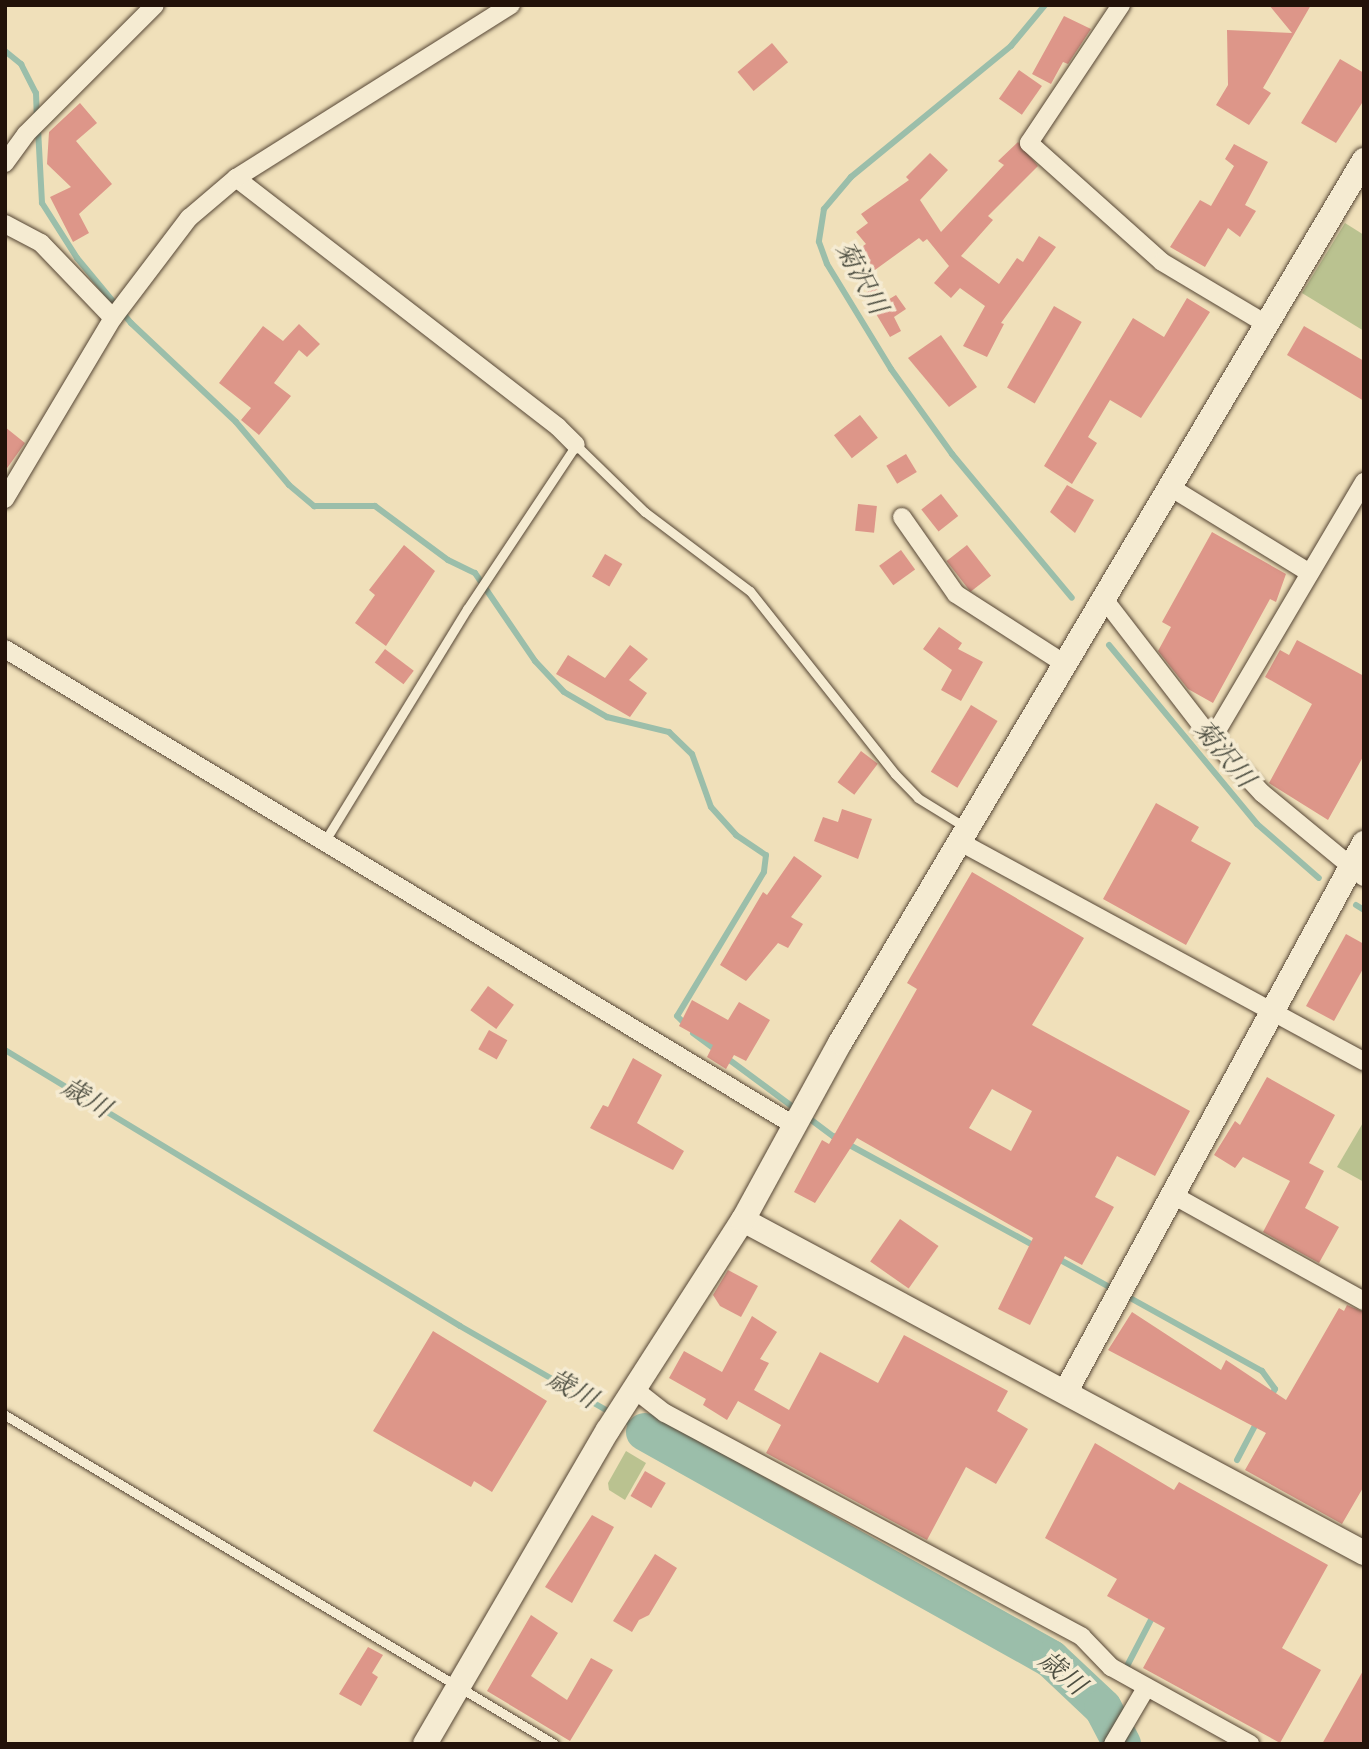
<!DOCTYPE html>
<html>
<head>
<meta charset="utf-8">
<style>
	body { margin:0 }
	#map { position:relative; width:1369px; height:1749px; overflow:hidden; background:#f0e0ba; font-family:Cardo,"Noto Serif JP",serif }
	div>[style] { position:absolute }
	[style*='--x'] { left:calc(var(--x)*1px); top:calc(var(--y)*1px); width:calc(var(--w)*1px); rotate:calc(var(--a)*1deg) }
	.green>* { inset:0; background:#bac290 }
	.stream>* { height:6px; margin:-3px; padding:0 3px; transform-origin:3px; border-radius:3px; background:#9bbeaa }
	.river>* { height:38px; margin:-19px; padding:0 19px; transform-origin:19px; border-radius:19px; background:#9bbeaa }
	.building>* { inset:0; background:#dd9689; transform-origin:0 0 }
	.roads { filter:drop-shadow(0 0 2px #564635) drop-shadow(0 0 2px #564635) }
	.lane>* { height:9px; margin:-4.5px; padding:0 4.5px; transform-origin:4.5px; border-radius:4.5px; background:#f5ebd2 }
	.street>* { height:18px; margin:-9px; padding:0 9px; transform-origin:9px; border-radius:9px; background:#f5ebd2 }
	.secondary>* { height:24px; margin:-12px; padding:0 12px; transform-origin:12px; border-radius:12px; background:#f5ebd2 }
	span { translate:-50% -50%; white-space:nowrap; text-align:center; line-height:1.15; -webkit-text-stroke:7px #f5ebd2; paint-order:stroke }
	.water-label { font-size:26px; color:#4d4e41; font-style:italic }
	.frame { position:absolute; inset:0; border:7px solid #231209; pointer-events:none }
</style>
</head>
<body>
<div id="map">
	<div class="green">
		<div style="clip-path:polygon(1345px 223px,1364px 235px,1364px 331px,1302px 293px)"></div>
		<div style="clip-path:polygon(1364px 1121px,1364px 1182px,1337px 1167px)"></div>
		<div style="clip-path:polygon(626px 1451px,646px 1463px,625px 1500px,609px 1490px,608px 1483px)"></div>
	</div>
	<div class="stream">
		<div style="--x:1045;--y:5;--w:53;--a:129.7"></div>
		<div style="--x:1011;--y:46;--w:207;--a:140.7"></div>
		<div style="--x:851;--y:177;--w:42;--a:130.2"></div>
		<div style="--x:824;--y:209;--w:33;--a:99"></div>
		<div style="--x:819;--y:242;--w:23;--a:70"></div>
		<div style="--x:827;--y:264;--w:123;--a:58.6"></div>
		<div style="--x:891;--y:369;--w:105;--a:54.3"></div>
		<div style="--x:952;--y:454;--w:187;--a:50.2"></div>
		<div style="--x:5;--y:51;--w:21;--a:39"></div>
		<div style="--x:21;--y:64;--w:33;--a:63"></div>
		<div style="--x:36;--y:93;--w:25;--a:88"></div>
		<div style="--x:38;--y:129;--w:74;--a:86.9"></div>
		<div style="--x:42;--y:203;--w:65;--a:57.5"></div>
		<div style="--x:77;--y:258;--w:85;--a:50.3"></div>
		<div style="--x:131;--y:323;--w:144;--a:43.3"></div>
		<div style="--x:236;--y:422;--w:82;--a:49.9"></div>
		<div style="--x:289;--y:485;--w:33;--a:40"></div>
		<div style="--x:314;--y:506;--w:61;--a:0"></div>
		<div style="--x:375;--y:506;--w:91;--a:36.5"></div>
		<div style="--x:448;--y:560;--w:30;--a:26"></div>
		<div style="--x:475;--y:573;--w:107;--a:55.7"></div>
		<div style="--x:535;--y:661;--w:42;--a:46.9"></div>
		<div style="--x:564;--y:692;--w:50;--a:30.2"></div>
		<div style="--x:607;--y:717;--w:64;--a:13.6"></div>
		<div style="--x:669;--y:732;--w:32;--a:44"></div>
		<div style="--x:692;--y:754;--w:56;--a:70.3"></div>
		<div style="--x:711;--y:807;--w:38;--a:48"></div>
		<div style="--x:736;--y:835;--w:36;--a:34"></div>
		<div style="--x:766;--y:855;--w:17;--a:97"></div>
		<div style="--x:764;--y:872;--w:168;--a:121.1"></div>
		<div style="--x:677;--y:1016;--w:13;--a:45"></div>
		<div style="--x:1109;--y:645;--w:232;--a:50.4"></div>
		<div style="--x:1257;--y:824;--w:82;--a:41.1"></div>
		<div style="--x:1356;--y:905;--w:9;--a:32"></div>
		<div style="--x:693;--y:1033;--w:129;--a:36.5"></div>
		<div style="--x:5;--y:1050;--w:532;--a:31.24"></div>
		<div style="--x:460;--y:1326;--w:177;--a:29.9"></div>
		<div style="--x:806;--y:1116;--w:34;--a:37"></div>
		<div style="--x:833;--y:1136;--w:232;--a:28.6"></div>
		<div style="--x:1055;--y:1257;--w:66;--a:28.9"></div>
		<div style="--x:1123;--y:1294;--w:159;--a:29"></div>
		<div style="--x:1262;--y:1371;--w:22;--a:54"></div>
		<div style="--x:1275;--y:1389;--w:10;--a:119"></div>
		<div style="--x:623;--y:1419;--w:26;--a:31"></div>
		<div style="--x:1237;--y:1460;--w:45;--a:-62.3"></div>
		<div style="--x:1126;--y:1668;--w:61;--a:-62.6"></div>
	</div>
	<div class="river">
		<div style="--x:645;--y:1432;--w:465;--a:29.2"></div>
		<div style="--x:1051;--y:1659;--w:71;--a:43.3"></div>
		<div style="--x:1103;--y:1708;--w:41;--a:62.2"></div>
	</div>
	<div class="building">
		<div style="clip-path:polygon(1269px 5px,1311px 5px,1263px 88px,1271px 93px,1249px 125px,1216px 105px,1228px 85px,1227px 30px,1292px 33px)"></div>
		<div style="clip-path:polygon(1064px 16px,1091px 29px,1068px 64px,1063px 62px,1051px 84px,1032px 74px)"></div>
		<div style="left:772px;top:43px;width:25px;height:45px;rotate:50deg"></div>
		<div style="clip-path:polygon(1340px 59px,1364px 73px,1364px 100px,1336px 143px,1301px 123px)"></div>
		<div style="left:1019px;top:70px;width:28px;height:35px;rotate:35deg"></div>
		<div style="clip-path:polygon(80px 103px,97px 123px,76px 141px,112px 184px,79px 214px,89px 233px,73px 242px,50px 197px,71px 187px,47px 164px,49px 132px)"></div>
		<div style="clip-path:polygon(1018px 142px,1038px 166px,988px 216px,993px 220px,961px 256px,999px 284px,1017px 258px,1023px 262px,1039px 236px,1056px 247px,1001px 323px,1004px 324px,987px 357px,963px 346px,985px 306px,960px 288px,951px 298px,934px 283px,949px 266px,927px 239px,923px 242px,919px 238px,868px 275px,852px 253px,866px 244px,856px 232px,868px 223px,861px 214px,909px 180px,906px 177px,930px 153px,948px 170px,920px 200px,941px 232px,1004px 165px,998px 161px)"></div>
		<div style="clip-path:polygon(1234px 144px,1268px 162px,1245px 205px,1256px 211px,1240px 237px,1228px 228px,1205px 267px,1170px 247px,1200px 200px,1211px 206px,1234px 166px,1225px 159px)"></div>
		<div style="clip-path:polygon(878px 285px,886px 301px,896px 295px,906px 309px,894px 317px,901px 331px,890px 337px,864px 294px)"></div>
		<div style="clip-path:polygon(1187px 298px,1210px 312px,1141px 418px,1110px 400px,1088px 437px,1097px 443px,1072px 484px,1044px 466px,1133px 318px,1164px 337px)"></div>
		<div style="left:1054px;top:306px;width:32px;height:94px;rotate:30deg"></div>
		<div style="clip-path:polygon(299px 324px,320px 344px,307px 357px,299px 350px,274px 383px,291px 396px,259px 435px,241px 420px,251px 408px,219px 383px,263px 326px,283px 341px)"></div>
		<div style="clip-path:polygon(1304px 326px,1364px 361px,1364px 401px,1287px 355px)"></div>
		<div style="clip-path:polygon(941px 335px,977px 387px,949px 407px,908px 358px)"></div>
		<div style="left:860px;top:415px;width:29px;height:33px;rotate:52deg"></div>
		<div style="clip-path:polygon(5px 427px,25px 443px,5px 471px)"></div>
		<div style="left:906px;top:454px;width:21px;height:23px;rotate:59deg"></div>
		<div style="clip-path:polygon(1067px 485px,1094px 500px,1075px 533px,1050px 512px)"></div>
		<div style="left:941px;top:494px;width:28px;height:25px;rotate:52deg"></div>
		<div style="left:858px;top:504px;width:19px;height:27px;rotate:6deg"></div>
		<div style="clip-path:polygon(1212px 532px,1286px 574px,1276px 602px,1270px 599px,1213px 703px,1188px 689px,1158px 651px,1171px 627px,1162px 622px)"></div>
		<div style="clip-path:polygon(404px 545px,435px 571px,386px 646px,355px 623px,375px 595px,369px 590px)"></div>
		<div style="left:967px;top:545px;width:39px;height:26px;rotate:52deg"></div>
		<div style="left:901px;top:550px;width:24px;height:27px;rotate:54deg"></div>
		<div style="left:605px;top:554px;width:20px;height:26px;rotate:30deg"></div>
		<div style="clip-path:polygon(939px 627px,962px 643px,958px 649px,983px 662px,961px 701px,941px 690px,952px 670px,923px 649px)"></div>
		<div style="clip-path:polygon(1297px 640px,1364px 676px,1364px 755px,1328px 820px,1269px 783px,1312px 704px,1265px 677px,1280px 650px,1289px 655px)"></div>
		<div style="clip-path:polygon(630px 645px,648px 659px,629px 680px,647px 693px,630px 717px,556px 674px,568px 655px,605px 678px)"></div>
		<div style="left:385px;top:649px;width:36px;height:17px;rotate:37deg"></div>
		<div style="left:971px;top:705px;width:31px;height:78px;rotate:31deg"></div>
		<div style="left:861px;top:751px;width:21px;height:39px;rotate:37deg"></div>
		<div style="clip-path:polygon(1156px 803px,1199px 827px,1191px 841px,1231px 863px,1186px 945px,1103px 899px)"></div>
		<div style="clip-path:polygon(842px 809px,872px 819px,858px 859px,814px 841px,823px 817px,838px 822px)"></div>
		<div style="clip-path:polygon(794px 856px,822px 876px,791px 917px,803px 924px,788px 948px,778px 943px,746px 981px,720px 965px,763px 892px,767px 895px)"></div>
		<div style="clip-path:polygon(evenodd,972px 872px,1084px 938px,1032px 1025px,1190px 1111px,1155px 1176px,1117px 1156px,1095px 1197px,1114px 1207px,1082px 1265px,1065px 1256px,1030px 1325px,998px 1309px,1033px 1238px,857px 1138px,815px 1203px,794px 1192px,822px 1140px,829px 1144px,917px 989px,907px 983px,972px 872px,992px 1089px,1032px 1111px,1011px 1151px,969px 1128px,992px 1089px)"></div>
		<div style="clip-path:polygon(1346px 934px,1364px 944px,1364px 967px,1334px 1021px,1306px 1006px)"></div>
		<div style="left:488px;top:986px;width:32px;height:30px;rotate:36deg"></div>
		<div style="clip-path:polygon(692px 1000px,728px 1020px,739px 1002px,770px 1020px,746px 1061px,734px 1055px,726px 1069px,707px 1057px,713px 1045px,679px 1026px)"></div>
		<div style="left:489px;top:1030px;width:21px;height:22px;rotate:29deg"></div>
		<div style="clip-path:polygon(633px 1058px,662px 1075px,637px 1123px,684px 1151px,673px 1170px,590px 1128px,603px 1105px,608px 1107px)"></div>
		<div style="clip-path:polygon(1267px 1077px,1335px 1115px,1309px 1163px,1324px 1171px,1305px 1208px,1339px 1227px,1319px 1263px,1263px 1232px,1290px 1181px,1243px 1157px,1235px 1168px,1214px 1155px,1235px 1121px,1240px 1125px)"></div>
		<div style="left:900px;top:1219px;width:47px;height:52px;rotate:35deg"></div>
		<div style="clip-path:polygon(728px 1270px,758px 1286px,741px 1317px,720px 1306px,713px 1295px)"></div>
		<div style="clip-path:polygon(1347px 1305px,1364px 1312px,1364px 1486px,1342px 1524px,1245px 1470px,1266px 1433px,1108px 1350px,1132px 1312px,1221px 1370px,1226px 1360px,1286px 1400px,1339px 1308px,1344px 1311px)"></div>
		<div style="clip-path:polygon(752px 1316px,777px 1332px,760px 1359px,769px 1363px,754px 1390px,789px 1410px,820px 1352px,878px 1383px,904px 1335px,1008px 1391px,997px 1411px,1028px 1429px,996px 1484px,966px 1467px,927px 1540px,766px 1453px,781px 1425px,738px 1401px,727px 1420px,703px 1405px,706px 1399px,669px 1378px,684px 1351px,722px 1372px)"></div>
		<div style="clip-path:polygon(433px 1331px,547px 1401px,492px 1492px,474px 1481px,471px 1487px,373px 1431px)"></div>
		<div style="clip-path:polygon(1095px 1443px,1174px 1490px,1179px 1482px,1328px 1565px,1282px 1648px,1321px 1670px,1280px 1743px,1143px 1668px,1165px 1628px,1107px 1596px,1117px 1579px,1045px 1538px)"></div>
		<div style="left:645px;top:1471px;width:24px;height:29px;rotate:30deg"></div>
		<div style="clip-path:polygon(592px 1515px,614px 1527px,572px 1603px,545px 1587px)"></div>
		<div style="clip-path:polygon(655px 1554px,677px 1568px,649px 1615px,639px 1620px,632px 1632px,613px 1621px)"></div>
		<div style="clip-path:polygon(531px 1615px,558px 1633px,531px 1676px,567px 1700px,591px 1658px,613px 1670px,570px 1741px,487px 1691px)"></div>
		<div style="clip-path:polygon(368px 1647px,383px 1655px,372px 1673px,378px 1677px,361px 1706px,339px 1694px)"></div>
		<div style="clip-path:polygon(1364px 1669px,1364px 1744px,1322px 1744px)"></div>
	</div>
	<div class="roads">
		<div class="lane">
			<div style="--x:326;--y:839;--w:270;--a:-58.5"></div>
			<div style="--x:467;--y:609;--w:197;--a:-56.4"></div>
			<div style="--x:576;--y:445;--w:96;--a:44.2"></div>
			<div style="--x:645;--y:512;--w:131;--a:37"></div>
			<div style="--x:750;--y:591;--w:233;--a:51.6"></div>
			<div style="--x:895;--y:774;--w:33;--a:46"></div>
			<div style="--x:918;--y:798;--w:55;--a:31.7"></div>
			<div style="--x:5;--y:1415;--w:640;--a:30.93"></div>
		</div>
		<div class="street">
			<div style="--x:1121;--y:5;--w:166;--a:123.7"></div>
			<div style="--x:1029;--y:143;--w:178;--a:41.8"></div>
			<div style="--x:1162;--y:262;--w:121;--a:30.8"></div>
			<div style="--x:5;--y:163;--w:36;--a:-54"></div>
			<div style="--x:26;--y:134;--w:182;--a:-45"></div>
			<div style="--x:236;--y:178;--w:407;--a:37.7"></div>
			<div style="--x:558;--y:427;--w:25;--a:45"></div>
			<div style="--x:5;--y:224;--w:41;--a:27.8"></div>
			<div style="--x:41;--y:243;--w:104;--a:46.2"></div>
			<div style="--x:1170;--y:487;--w:164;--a:31.6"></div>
			<div style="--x:5;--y:499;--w:211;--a:-59.2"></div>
			<div style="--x:113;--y:318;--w:126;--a:-52.8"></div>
			<div style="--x:189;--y:218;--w:62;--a:-40.4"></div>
			<div style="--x:236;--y:178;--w:325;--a:-32.2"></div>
			<div style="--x:902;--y:517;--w:94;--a:55"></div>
			<div style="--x:956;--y:594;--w:130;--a:32.7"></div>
			<div style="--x:1104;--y:599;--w:177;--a:52.4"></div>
			<div style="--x:1212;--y:739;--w:74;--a:47.2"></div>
			<div style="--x:1262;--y:793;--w:132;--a:39.5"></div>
			<div style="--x:5;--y:649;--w:923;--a:31.12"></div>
			<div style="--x:1212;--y:739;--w:299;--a:-59.4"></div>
			<div style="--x:960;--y:842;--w:460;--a:28.5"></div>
			<div style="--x:1171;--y:1194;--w:221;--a:29"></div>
			<div style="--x:634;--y:1389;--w:39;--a:38"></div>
			<div style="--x:665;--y:1413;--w:473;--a:28.2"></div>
			<div style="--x:1082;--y:1637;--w:42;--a:46"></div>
			<div style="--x:1111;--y:1667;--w:159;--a:29"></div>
			<div style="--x:1113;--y:1744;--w:65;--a:-59.5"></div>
		</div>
		<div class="secondary">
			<div style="--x:743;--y:1220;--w:705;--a:28.2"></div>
			<div style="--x:1066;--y:1391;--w:624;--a:-61.46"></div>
			<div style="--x:425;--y:1744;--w:363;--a:-59.8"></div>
			<div style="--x:608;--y:1430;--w:250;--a:-57.3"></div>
			<div style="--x:743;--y:1220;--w:202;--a:-61.3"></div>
			<div style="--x:840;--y:1043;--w:1027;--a:-59.31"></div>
		</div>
	</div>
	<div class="water-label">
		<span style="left:861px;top:278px;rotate:61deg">菊沢川</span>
		<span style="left:1224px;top:754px;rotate:50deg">菊沢川</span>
		<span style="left:86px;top:1098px;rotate:31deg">歳川</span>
		<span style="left:572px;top:1389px;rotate:29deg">歳川</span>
		<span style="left:1062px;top:1673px;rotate:40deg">歳川</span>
	</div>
	<div class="frame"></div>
</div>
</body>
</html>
